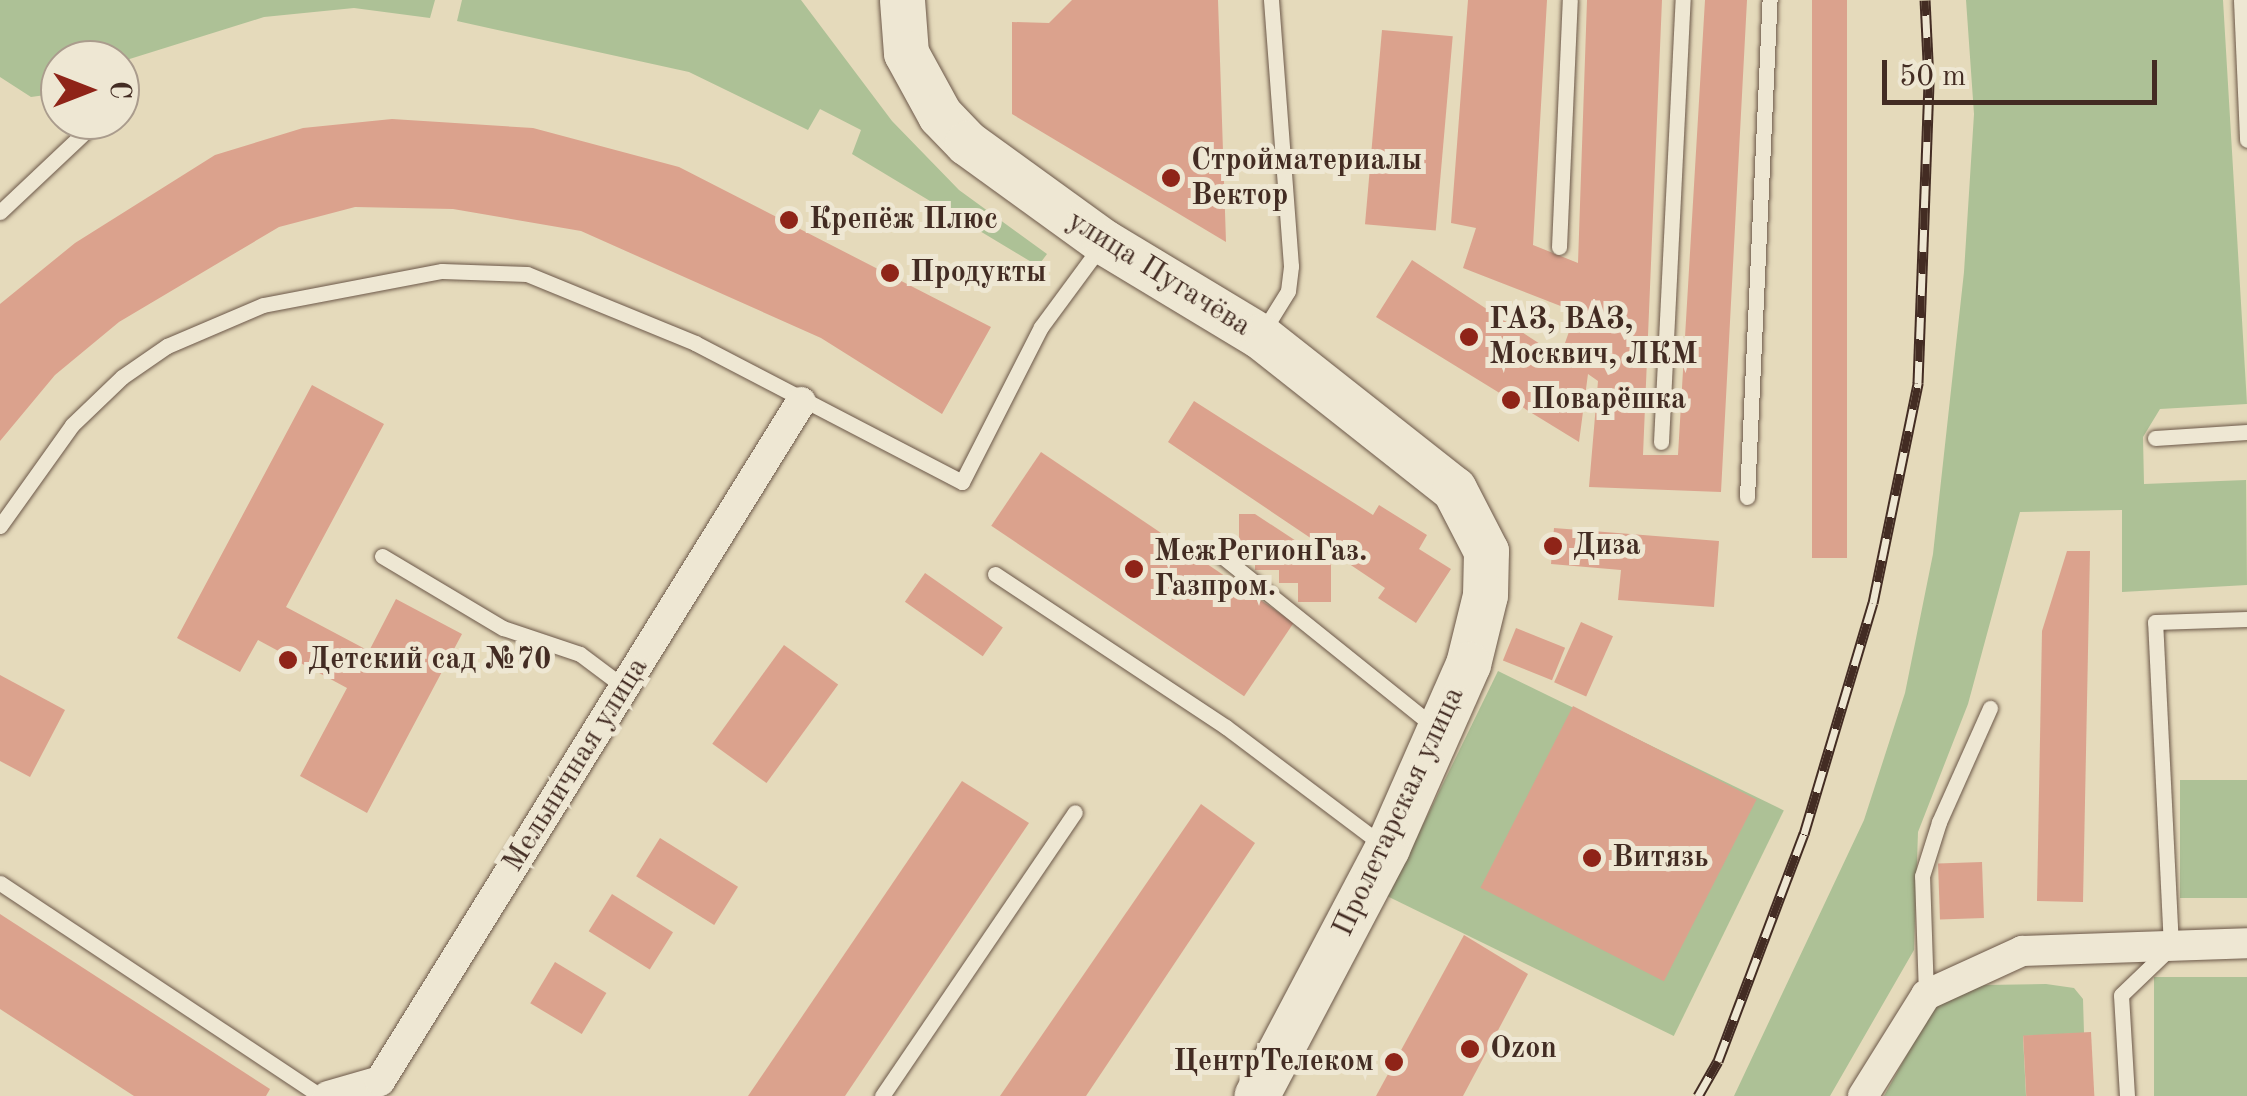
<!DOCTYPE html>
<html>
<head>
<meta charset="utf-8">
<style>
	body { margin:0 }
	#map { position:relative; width:2247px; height:1096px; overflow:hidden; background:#e5dabb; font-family:"Old Standard TT",serif }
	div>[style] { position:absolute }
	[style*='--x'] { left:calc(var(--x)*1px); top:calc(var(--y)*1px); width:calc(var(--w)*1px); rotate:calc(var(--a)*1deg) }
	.green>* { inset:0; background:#adc196; transform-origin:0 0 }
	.building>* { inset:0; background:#dba28d; transform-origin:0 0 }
	.roads { filter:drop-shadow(0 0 2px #6c5849) drop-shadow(0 0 2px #6c5849) }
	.service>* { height:15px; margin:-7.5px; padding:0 7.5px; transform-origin:7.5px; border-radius:7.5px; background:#eee7d3 }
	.minor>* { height:30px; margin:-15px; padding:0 15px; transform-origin:15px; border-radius:15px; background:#eee7d3 }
	.secondary>* { height:45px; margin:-22.5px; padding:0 22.5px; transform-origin:22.5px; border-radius:22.5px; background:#eee7d3 }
	.rail>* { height:11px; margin-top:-5.5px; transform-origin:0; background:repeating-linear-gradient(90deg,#eee7d3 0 22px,#432c23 0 44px); box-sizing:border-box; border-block:2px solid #432c23 }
	.dots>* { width:28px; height:28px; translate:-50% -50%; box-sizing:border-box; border:5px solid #eee7d3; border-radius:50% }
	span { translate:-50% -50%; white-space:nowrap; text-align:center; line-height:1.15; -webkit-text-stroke:10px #eee7d3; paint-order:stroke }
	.poi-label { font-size:30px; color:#432c23; font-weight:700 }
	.left { translate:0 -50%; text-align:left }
	.right { translate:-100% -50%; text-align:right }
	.street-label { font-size:30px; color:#432c23 }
	.north { position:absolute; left:40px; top:40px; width:100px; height:100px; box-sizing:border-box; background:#eee7d3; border:2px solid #aa9c8d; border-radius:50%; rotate:90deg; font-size:28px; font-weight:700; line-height:40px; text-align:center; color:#432c23 }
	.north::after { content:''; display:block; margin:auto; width:35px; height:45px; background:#8f2418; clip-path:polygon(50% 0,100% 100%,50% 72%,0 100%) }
	.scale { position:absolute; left:1882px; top:60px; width:275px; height:45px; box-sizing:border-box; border:5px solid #432c23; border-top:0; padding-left:12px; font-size:30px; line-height:35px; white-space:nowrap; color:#432c23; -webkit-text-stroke:8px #eee7d3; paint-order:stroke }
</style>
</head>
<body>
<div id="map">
	<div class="green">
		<div style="clip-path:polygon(0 0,435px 0,430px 18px,354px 8px,264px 17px,120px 62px,60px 60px,60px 93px,31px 97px,0 77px)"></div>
		<div style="clip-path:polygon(462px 0,801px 0,892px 121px,959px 190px,1047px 254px,1038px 266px,852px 154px,861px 130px,820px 109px,808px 130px,689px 72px,457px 21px)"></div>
		<div style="clip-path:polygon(1966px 0,2223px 0,2247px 404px,2160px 409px,2143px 437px,2144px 484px,2246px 480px,2247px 585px,2122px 592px,2122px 510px,2020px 512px,1968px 704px,1918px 832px,1914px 950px,1830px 1096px,1734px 1096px,1864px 820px,1905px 693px,1933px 554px,1964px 272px,1974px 114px)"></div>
		<div style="left:1498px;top:671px;width:318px;height:251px;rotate:26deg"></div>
		<div style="left:2247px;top:780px;width:118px;height:67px;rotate:90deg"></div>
		<div style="left:2247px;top:977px;width:119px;height:93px;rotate:90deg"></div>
		<div style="clip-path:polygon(2046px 984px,2074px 988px,2083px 999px,2084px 1033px,2023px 1036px,2026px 1096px,1884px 1096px,1929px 1015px,1950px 994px,1985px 985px)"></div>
	</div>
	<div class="building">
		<div style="clip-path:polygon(1072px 0,1218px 0,1226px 242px,1012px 114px,1012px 22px,1049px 23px)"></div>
		<div style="clip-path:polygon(1468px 0,1547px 0,1533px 245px,1578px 263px,1587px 0,1662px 0,1643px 455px,1678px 455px,1705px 0,1747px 0,1721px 492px,1589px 487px,1598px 381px,1588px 374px,1579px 442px,1376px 317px,1412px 260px,1560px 357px,1576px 312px,1463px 268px,1476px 228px,1451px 223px)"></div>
		<div style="left:1812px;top:0;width:35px;height:558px"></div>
		<div style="left:1382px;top:30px;width:71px;height:195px;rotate:5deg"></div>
		<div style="clip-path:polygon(392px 119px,533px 128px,679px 167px,991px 327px,942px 414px,821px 338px,581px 231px,453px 209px,355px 207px,279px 227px,119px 322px,55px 375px,0 441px,0 304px,75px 243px,215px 155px,303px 128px)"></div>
		<div style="clip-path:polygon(312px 385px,384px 424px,286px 607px,369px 651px,396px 599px,462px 634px,367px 813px,300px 776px,347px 688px,258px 640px,240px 672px,177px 638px)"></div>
		<div style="clip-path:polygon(1194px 401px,1373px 515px,1379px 505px,1427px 535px,1419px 549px,1451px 569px,1416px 623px,1378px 598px,1385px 588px,1168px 442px)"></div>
		<div style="left:1041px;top:452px;width:305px;height:89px;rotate:34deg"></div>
		<div style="clip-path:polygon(1239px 514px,1255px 514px,1331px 564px,1331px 602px,1298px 602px,1298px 583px,1279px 583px,1279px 570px,1255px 570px,1255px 556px,1239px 556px)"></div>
		<div style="clip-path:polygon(1554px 528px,1719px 541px,1714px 607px,1618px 600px,1621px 570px,1551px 564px)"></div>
		<div style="clip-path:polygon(2067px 551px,2090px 551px,2083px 902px,2037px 901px,2042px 631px)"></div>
		<div style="left:925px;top:573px;width:95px;height:35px;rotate:35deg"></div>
		<div style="left:1581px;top:622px;width:35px;height:66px;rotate:24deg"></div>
		<div style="left:1516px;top:628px;width:53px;height:35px;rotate:22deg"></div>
		<div style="left:784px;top:645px;width:67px;height:122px;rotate:36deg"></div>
		<div style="clip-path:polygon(0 675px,65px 710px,30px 777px,0 761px)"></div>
		<div style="left:1573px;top:706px;width:206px;height:204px;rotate:27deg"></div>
		<div style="clip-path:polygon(962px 781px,1029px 823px,845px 1096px,748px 1096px)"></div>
		<div style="clip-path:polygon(1201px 804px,1255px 843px,1086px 1096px,1000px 1096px)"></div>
		<div style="left:660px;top:838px;width:92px;height:45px;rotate:32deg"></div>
		<div style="left:1982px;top:862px;width:56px;height:44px;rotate:88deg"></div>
		<div style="left:612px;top:894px;width:72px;height:44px;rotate:32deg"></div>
		<div style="clip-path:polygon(0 914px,270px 1089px,266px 1096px,134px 1096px,0 1009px)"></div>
		<div style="clip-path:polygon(1464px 935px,1528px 974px,1463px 1096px,1376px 1096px)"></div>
		<div style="left:555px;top:962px;width:60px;height:48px;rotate:31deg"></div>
		<div style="left:2091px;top:1032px;width:64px;height:68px;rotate:87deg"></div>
	</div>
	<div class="roads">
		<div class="service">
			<div style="--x:2241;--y:0;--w:140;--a:87.5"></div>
			<div style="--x:0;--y:212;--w:120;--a:-43.3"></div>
			<div style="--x:1559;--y:247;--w:247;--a:-87.5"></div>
			<div style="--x:1262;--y:333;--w:49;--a:-58.2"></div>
			<div style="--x:1288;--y:291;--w:25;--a:-83"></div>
			<div style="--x:1291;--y:266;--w:267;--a:-94.3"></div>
			<div style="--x:2155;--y:438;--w:92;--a:-3.7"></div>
			<div style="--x:1661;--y:442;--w:443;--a:-87.2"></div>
			<div style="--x:1747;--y:497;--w:498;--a:-87.4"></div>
			<div style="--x:0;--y:526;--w:124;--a:-54.5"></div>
			<div style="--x:72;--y:425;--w:69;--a:-43.8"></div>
			<div style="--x:122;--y:377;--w:55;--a:-34.6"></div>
			<div style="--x:167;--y:346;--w:104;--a:-23.1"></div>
			<div style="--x:263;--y:305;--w:182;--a:-10.8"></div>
			<div style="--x:442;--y:271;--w:85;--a:2"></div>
			<div style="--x:527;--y:274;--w:182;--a:22.3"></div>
			<div style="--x:695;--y:343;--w:301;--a:27.5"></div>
			<div style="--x:962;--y:482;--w:174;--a:-63"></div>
			<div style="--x:1041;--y:327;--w:104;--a:-53.6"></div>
			<div style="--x:1218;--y:553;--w:280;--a:38.8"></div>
			<div style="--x:382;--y:556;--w:141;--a:30.8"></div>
			<div style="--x:503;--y:628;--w:81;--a:18.7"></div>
			<div style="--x:580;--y:654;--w:55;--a:36.9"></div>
			<div style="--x:995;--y:574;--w:277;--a:33.5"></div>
			<div style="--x:1226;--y:727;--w:199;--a:37"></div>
			<div style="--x:0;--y:883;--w:384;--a:33.6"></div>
			<div style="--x:1926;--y:995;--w:119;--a:-91.9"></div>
			<div style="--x:1922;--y:876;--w:57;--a:-72.5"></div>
			<div style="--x:1939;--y:822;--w:125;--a:-65.9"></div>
			<div style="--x:882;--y:1096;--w:343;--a:-55.8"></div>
			<div style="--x:2127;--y:1096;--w:101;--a:-93.4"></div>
			<div style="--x:2121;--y:995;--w:69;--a:-43.8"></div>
			<div style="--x:2171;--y:947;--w:325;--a:-92.8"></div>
			<div style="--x:2155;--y:622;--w:92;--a:-1.9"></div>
		</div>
		<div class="minor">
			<div style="--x:328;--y:1096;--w:54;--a:-16.1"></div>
			<div style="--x:380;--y:1081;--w:799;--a:-58.2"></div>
			<div style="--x:1863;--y:1096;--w:119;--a:-58"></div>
			<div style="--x:1926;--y:995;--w:106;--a:-24.6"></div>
			<div style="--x:2022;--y:951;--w:225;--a:-2"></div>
		</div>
		<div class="secondary">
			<div style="--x:902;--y:0;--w:53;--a:85.7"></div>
			<div style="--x:906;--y:53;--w:71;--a:61.3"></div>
			<div style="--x:940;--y:115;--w:39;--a:46"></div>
			<div style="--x:967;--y:143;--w:169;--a:35.9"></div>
			<div style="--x:1104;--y:242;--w:182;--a:31.1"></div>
			<div style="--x:1260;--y:336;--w:247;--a:38.3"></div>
			<div style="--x:1454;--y:489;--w:70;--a:62.7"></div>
			<div style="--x:1486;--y:551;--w:44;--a:91.3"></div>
			<div style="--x:1485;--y:595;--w:71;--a:103.8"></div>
			<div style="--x:1468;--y:664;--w:201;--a:113.8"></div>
			<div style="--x:1387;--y:848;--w:280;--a:117.8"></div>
		</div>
	</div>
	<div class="rail">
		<div style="--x:1698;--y:1096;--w:40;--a:-60.3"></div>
		<div style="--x:1718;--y:1061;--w:243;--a:-69.3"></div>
		<div style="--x:1804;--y:834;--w:241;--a:-73.4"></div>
		<div style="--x:1873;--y:603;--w:225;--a:-78.4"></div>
		<div style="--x:1918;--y:383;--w:302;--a:-87.9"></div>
		<div style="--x:1929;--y:81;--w:81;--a:-92.8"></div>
	</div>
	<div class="dots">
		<div style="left:1171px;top:178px;background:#8f2418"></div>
		<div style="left:789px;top:220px;background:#8f2418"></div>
		<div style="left:890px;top:273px;background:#8f2418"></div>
		<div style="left:1469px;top:337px;background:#8f2418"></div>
		<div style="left:1511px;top:400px;background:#8f2418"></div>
		<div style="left:1553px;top:546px;background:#8f2418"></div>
		<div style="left:1134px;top:569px;background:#8f2418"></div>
		<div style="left:288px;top:660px;background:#8f2418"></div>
		<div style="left:1592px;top:858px;background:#8f2418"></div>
		<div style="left:1470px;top:1049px;background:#8f2418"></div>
		<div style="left:1394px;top:1062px;background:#8f2418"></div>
	</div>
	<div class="poi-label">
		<span class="left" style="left:1191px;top:178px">Стройматериалы<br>Вектор</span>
		<span class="left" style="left:809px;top:220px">Крепёж Плюс</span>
		<span class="left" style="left:910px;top:273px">Продукты</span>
		<span class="left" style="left:1489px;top:337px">ГАЗ, ВАЗ,<br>Москвич, ЛКМ</span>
		<span class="left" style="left:1531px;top:400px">Поварёшка</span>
		<span class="left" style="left:1573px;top:546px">Диза</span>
		<span class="left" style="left:1154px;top:569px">МежРегионГаз.<br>Газпром.</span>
		<span class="left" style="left:308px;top:660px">Детский сад №70</span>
		<span class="left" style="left:1612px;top:858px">Витязь</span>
		<span class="left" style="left:1490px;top:1049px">Ozon</span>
		<span class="right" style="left:1374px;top:1062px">ЦентрТелеком</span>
	</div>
	<div class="street-label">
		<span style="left:1159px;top:274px;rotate:32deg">улица Пугачёва</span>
		<span style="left:576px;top:765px;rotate:-58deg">Мельничная улица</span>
		<span style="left:1399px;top:812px;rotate:-65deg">Пролетарская улица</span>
	</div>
	<div class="north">С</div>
	<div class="scale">50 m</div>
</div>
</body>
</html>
